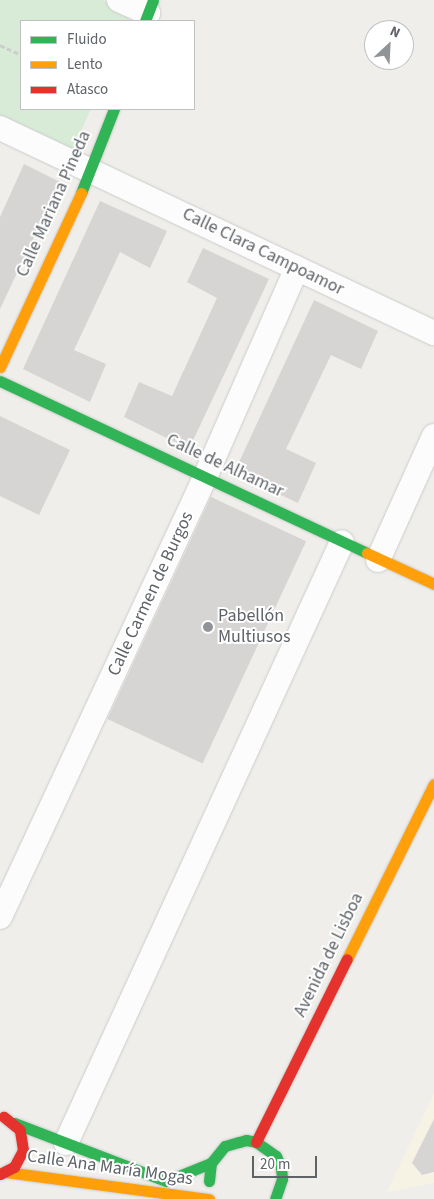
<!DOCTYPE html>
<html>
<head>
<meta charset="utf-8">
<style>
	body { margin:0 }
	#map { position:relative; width:434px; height:1199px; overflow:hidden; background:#efeeea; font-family:"Source Sans 3",sans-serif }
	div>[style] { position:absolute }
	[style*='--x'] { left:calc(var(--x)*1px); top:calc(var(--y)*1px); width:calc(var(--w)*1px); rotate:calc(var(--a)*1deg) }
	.commercial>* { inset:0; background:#f7f3e4 }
	.green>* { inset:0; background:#d8ebd6 }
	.building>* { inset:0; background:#d6d5d3; transform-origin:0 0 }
	.path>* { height:3px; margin-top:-1.5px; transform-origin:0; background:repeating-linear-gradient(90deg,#cacfcc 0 5px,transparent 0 7.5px) }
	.roads { filter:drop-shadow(0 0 1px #cbcccc) drop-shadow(0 0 1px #cbcccc) }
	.street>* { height:24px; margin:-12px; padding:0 12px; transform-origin:12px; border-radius:12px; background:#fdfcfc }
	.fast>* { height:11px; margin:-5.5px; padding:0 5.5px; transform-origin:5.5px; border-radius:5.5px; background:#30b455 }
	.slow>* { height:11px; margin:-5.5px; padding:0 5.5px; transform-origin:5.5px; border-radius:5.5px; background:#ff9f0a }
	.jam>* { height:11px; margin:-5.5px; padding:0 5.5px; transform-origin:5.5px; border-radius:5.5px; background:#e5322d }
	.dots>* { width:14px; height:14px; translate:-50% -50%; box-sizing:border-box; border:2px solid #fff; border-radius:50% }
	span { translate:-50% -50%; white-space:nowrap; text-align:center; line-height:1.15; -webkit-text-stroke:4px #fff; paint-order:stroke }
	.street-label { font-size:18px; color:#5f6368 }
	.poi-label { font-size:18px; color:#5f6368 }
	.left { translate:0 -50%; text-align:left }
	.legend { position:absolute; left:20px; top:20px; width:175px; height:90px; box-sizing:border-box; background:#fff; border:1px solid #bfc1c3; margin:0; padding:6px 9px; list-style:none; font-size:15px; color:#5f6368 }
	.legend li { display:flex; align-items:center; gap:10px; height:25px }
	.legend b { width:25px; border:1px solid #bfc1c3 }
	.north { position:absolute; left:364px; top:20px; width:50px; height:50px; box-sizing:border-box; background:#fff; border:1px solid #bfc1c3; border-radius:50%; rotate:25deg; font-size:14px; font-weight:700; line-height:20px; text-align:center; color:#5f6368 }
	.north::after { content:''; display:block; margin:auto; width:18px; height:22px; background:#919496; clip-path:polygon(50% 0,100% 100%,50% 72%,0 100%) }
	.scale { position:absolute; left:252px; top:1156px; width:65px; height:22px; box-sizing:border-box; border:2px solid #5f6368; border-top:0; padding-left:6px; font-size:15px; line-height:18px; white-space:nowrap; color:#5f6368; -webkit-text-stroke:4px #fff; paint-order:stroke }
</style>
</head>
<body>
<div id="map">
	<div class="commercial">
		<div style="clip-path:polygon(434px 1094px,434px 1183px,387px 1192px)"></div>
	</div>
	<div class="green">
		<div style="clip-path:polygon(0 0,102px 0,132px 13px,129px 21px,21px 21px,21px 109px,91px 109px,67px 163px,0 134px)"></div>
	</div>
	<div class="building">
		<div style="clip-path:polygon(24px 164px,60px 182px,0 309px,0 217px)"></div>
		<div style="clip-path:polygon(100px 201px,167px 231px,150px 268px,120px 252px,74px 350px,106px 364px,90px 402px,23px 369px)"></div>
		<div style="clip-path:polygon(203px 248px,269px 279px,189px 449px,124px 417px,139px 382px,172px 396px,217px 298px,187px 282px)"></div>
		<div style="clip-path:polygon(314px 300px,378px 331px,361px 369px,331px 355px,286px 449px,316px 463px,298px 503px,234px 473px)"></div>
		<div style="clip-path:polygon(0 416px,70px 450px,39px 515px,0 496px)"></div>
		<div style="left:211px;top:497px;width:105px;height:245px;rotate:25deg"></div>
		<div style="clip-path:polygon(434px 1119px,434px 1172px,422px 1175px,412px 1163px)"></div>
	</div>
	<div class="path">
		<div style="--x:0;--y:45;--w:23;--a:25"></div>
	</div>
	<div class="roads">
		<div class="street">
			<div style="--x:119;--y:0;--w:32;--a:24"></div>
			<div style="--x:0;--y:128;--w:480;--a:25.3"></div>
			<div style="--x:378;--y:560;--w:136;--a:-65.7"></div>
			<div style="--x:0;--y:917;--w:488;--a:-65"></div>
			<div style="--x:206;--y:475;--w:226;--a:-66.3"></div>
			<div style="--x:66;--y:1143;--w:661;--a:-65.33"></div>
		</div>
		<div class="fast">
			<div style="--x:145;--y:21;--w:22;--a:-69"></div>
			<div style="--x:81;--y:193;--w:90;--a:-68.6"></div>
			<div style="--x:0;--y:381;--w:405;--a:25.1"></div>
			<div style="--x:14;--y:1123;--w:163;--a:20.9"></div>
			<div style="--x:166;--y:1181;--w:48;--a:-21.8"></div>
			<div style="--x:209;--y:1181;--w:18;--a:-84"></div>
			<div style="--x:211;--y:1163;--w:22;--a:-51"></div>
			<div style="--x:225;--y:1146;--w:22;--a:-16"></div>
			<div style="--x:246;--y:1140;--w:10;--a:11"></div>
			<div style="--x:256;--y:1142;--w:24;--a:35"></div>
			<div style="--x:276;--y:1156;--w:12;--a:66"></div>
			<div style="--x:281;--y:1167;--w:12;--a:85"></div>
			<div style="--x:282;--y:1179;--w:21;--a:109"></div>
		</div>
		<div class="slow">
			<div style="--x:0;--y:367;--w:192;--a:-65"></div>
			<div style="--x:367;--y:553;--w:74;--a:24.8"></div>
			<div style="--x:347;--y:959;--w:195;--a:-63.6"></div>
			<div style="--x:6;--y:1172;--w:205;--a:7.6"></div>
		</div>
		<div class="jam">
			<div style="--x:256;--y:1142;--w:204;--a:-63.6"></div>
			<div style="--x:0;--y:1174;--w:16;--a:-27"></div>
			<div style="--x:14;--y:1167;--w:19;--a:-62"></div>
			<div style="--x:23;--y:1150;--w:20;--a:-99"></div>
			<div style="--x:20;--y:1130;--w:21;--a:-141"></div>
		</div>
	</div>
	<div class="dots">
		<div style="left:208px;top:627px;background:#919496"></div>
	</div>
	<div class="street-label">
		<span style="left:54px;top:204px;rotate:-66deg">Calle Mariana Pineda</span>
		<span style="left:263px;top:252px;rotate:26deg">Calle Clara Campoamor</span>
		<span style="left:225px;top:466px;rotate:25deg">Calle de Alhamar</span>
		<span style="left:151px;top:594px;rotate:-65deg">Calle Carmen de Burgos</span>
		<span style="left:329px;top:955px;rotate:-64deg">Avenida de Lisboa</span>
		<span style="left:110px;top:1168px;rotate:8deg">Calle Ana María Mogas</span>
	</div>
	<div class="poi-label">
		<span class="left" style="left:218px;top:627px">Pabellón<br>Multiusos</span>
	</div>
	<ul class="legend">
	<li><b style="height:6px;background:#30b455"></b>Fluido</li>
	<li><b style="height:6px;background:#ff9f0a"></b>Lento</li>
	<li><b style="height:6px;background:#e5322d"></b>Atasco</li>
	</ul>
	<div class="north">N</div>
	<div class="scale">20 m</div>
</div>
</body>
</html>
